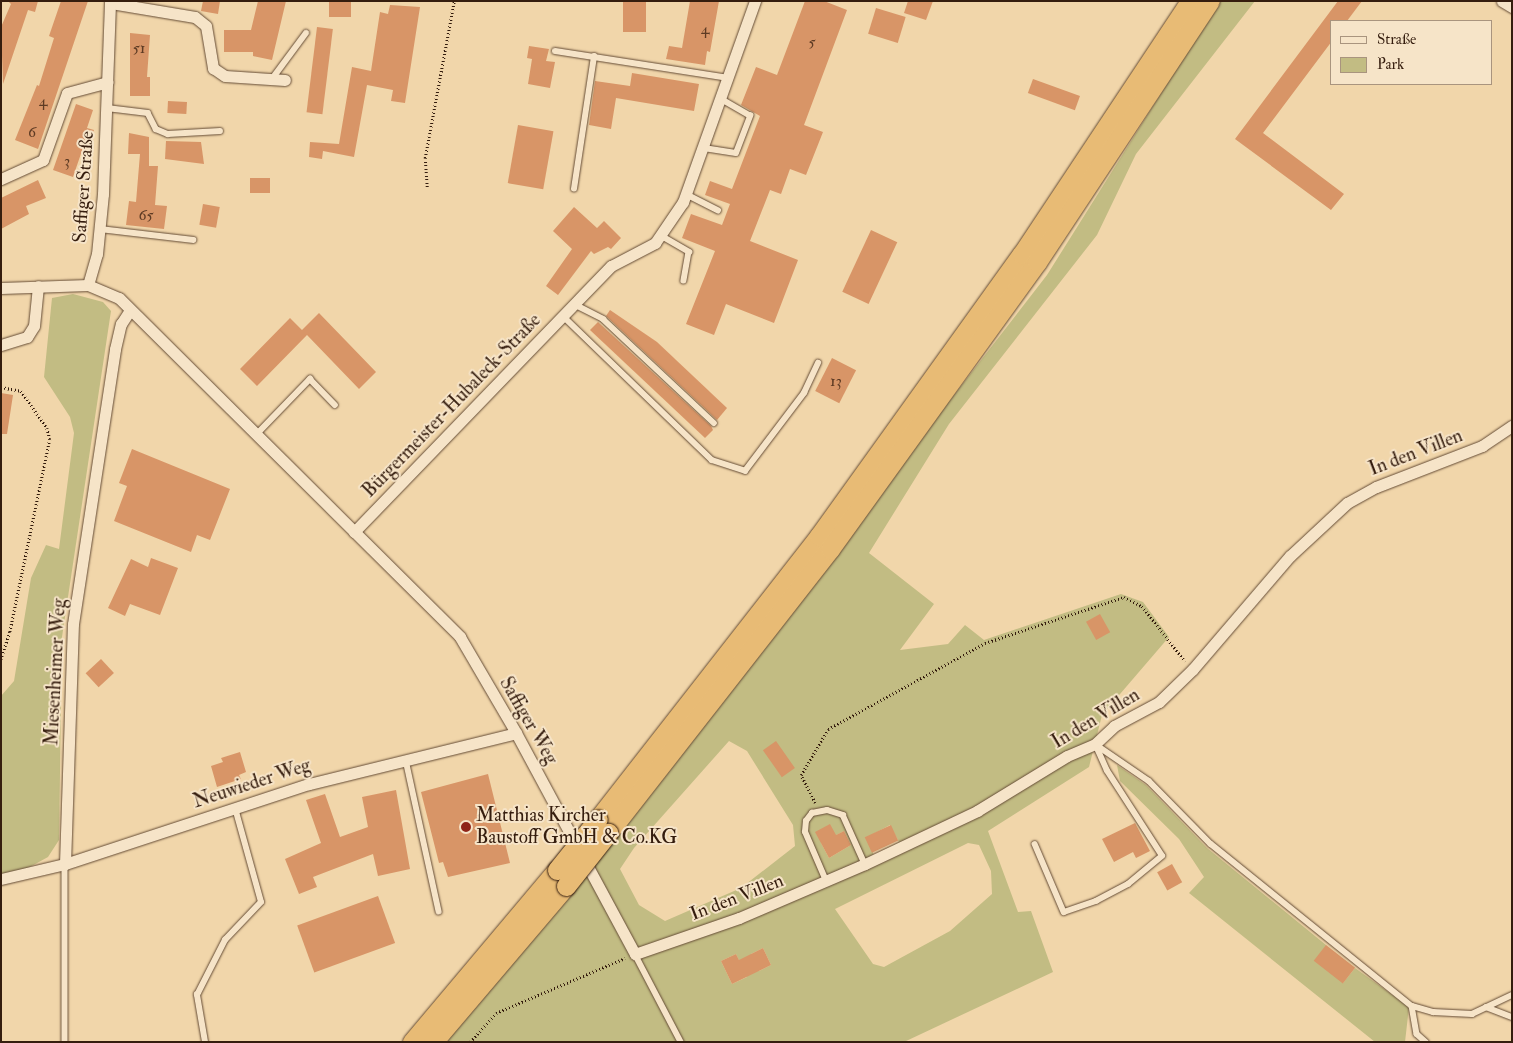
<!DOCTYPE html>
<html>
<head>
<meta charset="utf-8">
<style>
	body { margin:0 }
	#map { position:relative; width:1513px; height:1043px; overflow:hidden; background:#f1d6aa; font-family:"IM FELL Double Pica",serif }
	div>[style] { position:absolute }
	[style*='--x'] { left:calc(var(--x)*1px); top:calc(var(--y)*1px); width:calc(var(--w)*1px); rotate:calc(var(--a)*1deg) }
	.green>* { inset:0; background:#c2bc83 }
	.building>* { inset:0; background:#d89567; transform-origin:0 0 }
	.path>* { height:2.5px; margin-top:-1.25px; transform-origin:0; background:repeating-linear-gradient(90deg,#351d0e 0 1px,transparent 0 3.5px) }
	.roads { filter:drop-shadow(0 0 1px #644b35) drop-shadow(0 0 1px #644b35) }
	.service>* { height:5.5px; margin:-2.75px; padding:0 2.75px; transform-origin:2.75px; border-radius:2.75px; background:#f6e4c8 }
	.minor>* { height:11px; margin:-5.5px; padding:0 5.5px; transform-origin:5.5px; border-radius:5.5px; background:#f6e4c8 }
	.trunk>* { height:19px; margin:-9.5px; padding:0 9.5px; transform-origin:9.5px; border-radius:9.5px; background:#e8bb75 }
	.bridges { filter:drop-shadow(0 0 1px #351d0e) drop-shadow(0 0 1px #351d0e) }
	.trunk-bridge>* { height:19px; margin:-9.5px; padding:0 9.5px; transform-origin:9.5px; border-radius:9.5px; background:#e8bb75 }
	.dots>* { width:14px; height:14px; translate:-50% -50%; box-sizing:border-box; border:2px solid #f6e4c8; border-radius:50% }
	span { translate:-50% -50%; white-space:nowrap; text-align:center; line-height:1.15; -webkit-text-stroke:4px #f6e4c8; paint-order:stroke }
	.number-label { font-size:16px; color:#5e3b24 }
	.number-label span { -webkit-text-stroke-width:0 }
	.street-label { font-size:19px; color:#351d0e }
	.poi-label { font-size:19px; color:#351d0e }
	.left { translate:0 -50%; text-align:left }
	.frame { position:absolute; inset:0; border:2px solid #351d0e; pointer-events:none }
	.legend { position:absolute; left:1330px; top:20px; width:162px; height:65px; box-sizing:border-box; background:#f6e4c8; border:1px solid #a9947e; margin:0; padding:6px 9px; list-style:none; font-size:15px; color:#351d0e }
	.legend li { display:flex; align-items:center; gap:10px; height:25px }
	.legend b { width:25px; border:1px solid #a9947e }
</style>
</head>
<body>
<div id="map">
	<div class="green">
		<div style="clip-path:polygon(evenodd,1219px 1px,1255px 1px,1136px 154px,1097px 235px,949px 424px,869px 553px,934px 604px,900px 650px,948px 644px,965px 625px,984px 640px,1121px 594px,1143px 602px,1169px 637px,1102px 715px,1089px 767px,988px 831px,1018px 912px,1031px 911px,1053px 972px,904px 1042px,444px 1042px,847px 533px,1047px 275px,1219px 1px,729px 741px,747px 751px,793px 825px,795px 846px,741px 888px,665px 921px,639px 905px,620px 869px,634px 848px,729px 741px,1219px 1px,890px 825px,899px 842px,874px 855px,866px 838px,890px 825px,1219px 1px,844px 831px,851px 845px,829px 858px,821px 843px,844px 831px,1219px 1px,968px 843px,979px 845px,991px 871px,992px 894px,950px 931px,884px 967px,873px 964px,835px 909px,968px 843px,1219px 1px,763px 948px,771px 965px,759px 971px,751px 954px,763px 948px,1219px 1px,736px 954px,747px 977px,732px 984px,721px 961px,736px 954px)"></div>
		<div style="clip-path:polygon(73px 294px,103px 302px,111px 311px,62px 637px,59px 840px,48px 857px,28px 868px,1px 874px,1px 696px,14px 681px,31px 578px,46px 545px,59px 549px,74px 433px,70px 417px,44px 377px,52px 298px)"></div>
		<div style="clip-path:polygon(1117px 765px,1146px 785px,1207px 848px,1326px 945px,1343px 983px,1355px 968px,1409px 1007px,1405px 1042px,1375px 1042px,1189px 893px,1204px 877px,1179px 839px,1120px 781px)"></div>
	</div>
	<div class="building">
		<div style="clip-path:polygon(8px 1px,38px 1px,35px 12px,28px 10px,3px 84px,1px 27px,11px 4px)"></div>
		<div style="clip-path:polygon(61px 1px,88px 1px,38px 149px,15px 140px,37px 85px,39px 86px,54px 38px,49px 36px)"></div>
		<div style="clip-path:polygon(203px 1px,220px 1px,218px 14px,201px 11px)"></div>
		<div style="clip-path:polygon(258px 1px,286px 1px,272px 60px,253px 56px,253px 52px,224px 52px,224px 30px,251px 30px)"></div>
		<div style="left:329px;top:1px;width:22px;height:16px"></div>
		<div style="left:623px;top:1px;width:23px;height:31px"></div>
		<div style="clip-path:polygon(690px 1px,719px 1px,710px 52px,707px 51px,705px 65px,666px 59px,669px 46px,682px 48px)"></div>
		<div style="clip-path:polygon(805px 1px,824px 1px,847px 10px,804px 125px,823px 132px,806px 175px,790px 169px,781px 194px,770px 190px,750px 241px,798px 260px,774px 323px,726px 304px,714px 335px,686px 324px,715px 251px,682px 238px,691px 214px,722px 225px,730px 204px,705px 195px,710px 181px,732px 189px,760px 116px,741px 105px,756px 67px,777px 75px)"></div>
		<div style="clip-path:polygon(908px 1px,933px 1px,926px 20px,904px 13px)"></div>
		<div style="clip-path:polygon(1338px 1px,1362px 1px,1347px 21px,1332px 21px,1332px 41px,1263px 133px,1344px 194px,1331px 210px,1235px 139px)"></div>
		<div style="clip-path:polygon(390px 5px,420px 7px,405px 103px,391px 101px,393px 90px,367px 85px,354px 157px,323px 151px,322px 159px,309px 157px,310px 142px,339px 144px,352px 67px,371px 71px,380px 12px,388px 14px)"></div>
		<div style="left:876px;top:8px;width:31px;height:27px;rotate:17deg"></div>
		<div style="left:317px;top:27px;width:16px;height:86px;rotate:7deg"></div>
		<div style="clip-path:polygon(130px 33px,150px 35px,147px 77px,150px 77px,150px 96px,130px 96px)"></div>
		<div style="clip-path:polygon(529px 46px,549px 49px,546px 61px,555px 62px,550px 88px,528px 84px,532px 59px,527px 58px)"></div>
		<div style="clip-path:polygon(632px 73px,699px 84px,694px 111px,616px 98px,611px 129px,589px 125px,595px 81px,630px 86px)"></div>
		<div style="left:1033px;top:79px;width:50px;height:15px;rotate:20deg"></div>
		<div style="left:168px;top:101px;width:19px;height:12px;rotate:3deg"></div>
		<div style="clip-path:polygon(76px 104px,93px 110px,87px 128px,94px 130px,89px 143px,85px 142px,73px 177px,53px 170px)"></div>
		<div style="left:518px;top:125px;width:36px;height:59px;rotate:10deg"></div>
		<div style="clip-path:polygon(129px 133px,149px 137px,149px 166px,158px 166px,155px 205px,167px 206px,164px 229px,126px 225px,129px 201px,136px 202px,140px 154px,128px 154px)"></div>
		<div style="clip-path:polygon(166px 141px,201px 142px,204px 164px,165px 159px)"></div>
		<div style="left:250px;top:178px;width:20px;height:15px"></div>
		<div style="clip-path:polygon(38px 180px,46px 198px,26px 206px,29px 214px,1px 229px,1px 198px)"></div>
		<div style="left:203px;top:204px;width:17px;height:21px;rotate:10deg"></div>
		<div style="clip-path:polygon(574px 207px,597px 228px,604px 221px,621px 238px,611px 249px,608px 247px,594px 254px,591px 251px,558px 295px,546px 286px,572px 249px,553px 231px)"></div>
		<div style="left:871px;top:230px;width:29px;height:68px;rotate:25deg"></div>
		<div style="clip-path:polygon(610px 310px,657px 342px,727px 408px,717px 420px,606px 316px)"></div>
		<div style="clip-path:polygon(319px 313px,376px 372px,359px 389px,307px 335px,257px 386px,240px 369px,290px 318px,302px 330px)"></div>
		<div style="clip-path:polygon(598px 322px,711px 426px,713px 430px,705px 438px,590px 330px)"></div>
		<div style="left:832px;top:358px;width:27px;height:37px;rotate:27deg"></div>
		<div style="clip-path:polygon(1px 393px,13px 395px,7px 434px,1px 434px)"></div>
		<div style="clip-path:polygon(132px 449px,230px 489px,210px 540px,197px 535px,191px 552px,114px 521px,127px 486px,119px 483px)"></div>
		<div style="clip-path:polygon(151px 558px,178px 568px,160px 615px,130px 604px,125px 616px,108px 608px,131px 559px,148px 567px)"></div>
		<div style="left:1100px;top:614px;width:21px;height:16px;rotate:61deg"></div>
		<div style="left:101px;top:659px;width:19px;height:21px;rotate:47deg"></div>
		<div style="left:776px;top:741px;width:33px;height:16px;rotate:55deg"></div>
		<div style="clip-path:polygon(240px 752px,246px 772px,239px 775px,241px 779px,217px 787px,211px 766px,223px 762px,221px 758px)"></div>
		<div style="clip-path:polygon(488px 774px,510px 863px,448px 877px,443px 862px,439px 863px,421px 792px)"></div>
		<div style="clip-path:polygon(396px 790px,410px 869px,378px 876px,373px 854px,313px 877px,317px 887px,299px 894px,285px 859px,321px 843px,306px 800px,325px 794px,340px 837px,368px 827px,362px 797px)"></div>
		<div style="clip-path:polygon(1135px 823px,1150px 851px,1136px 858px,1133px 852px,1114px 862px,1102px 839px)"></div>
		<div style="clip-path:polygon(830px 824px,836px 835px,844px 831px,851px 845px,829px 858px,815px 832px)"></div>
		<div style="left:891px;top:825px;width:17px;height:29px;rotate:65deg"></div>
		<div style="left:1172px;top:864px;width:21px;height:17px;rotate:61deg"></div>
		<div style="left:378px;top:896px;width:50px;height:86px;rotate:70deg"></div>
		<div style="left:1326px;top:945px;width:37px;height:20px;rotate:38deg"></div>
		<div style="clip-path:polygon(763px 948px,771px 965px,732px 984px,721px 961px,736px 954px,739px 960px)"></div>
	</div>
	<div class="path">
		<div style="--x:427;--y:187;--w:29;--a:-94"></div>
		<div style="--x:425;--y:158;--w:160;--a:-79.5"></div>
		<div style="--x:1;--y:387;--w:20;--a:11"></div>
		<div style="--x:21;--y:391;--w:45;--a:54.9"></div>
		<div style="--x:47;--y:428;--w:11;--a:75"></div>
		<div style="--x:50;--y:439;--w:197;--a:101.7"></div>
		<div style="--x:10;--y:632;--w:29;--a:108"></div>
		<div style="--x:815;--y:803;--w:31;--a:-117"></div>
		<div style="--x:801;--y:775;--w:53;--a:-59.6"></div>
		<div style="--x:828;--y:729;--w:179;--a:-28.7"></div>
		<div style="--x:985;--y:643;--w:146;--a:-18.3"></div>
		<div style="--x:1124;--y:597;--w:20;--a:27"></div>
		<div style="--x:1142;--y:606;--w:70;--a:52"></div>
		<div style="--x:470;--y:1042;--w:39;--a:-48"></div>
		<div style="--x:496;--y:1013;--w:140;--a:-23.1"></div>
	</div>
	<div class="roads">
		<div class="service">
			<div style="--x:555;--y:51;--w:176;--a:8.8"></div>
			<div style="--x:272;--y:79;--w:57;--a:-53.5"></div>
			<div style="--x:107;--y:108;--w:41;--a:7"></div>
			<div style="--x:148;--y:113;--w:18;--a:63"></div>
			<div style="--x:156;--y:129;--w:13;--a:23"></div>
			<div style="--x:168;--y:134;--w:52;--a:-3.3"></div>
			<div style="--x:704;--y:148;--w:32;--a:9"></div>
			<div style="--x:736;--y:153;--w:40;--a:-69"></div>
			<div style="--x:750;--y:116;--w:34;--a:-150"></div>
			<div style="--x:574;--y:189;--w:134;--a:-81.4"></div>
			<div style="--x:686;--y:194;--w:36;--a:27"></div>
			<div style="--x:100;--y:229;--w:94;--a:6.7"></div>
			<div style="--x:660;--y:235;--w:34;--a:30"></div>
			<div style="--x:689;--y:252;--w:29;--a:100"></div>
			<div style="--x:574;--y:304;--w:33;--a:27"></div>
			<div style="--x:603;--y:319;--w:152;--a:43.1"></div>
			<div style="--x:563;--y:316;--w:207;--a:44"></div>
			<div style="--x:712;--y:460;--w:35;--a:18"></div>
			<div style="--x:745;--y:471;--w:98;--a:-52.9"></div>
			<div style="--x:804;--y:393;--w:33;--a:-65"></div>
			<div style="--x:256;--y:435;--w:78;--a:-46"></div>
			<div style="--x:310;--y:379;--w:36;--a:46"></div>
			<div style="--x:1095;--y:744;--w:65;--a:34.4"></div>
			<div style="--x:1149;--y:781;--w:88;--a:45.5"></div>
			<div style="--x:1211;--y:844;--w:258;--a:38.9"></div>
			<div style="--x:1412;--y:1006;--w:22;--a:16"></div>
			<div style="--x:1433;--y:1012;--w:39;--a:3"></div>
			<div style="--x:1472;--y:1014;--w:44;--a:-25.4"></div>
			<div style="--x:406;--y:760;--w:155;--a:77.7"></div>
			<div style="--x:1035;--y:844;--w:74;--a:66.9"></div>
			<div style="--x:1064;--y:912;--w:34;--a:-19"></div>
			<div style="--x:1096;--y:901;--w:36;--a:-28"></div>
			<div style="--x:1128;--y:884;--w:44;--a:-39.5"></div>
			<div style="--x:1162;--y:856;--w:101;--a:-122.9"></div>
			<div style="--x:1107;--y:771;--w:30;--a:-114"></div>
			<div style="--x:65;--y:864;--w:178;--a:90"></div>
			<div style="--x:826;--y:881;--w:53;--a:-113.2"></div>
			<div style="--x:805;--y:832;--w:11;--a:-85"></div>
			<div style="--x:806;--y:821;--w:10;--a:-53"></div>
			<div style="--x:812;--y:813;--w:15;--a:-11"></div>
			<div style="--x:827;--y:810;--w:17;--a:17"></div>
			<div style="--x:843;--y:815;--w:54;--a:65.8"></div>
			<div style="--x:635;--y:954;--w:99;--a:62.4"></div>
			<div style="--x:1412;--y:1006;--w:28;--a:80"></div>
			<div style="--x:1417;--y:1034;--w:12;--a:42"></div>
			<div style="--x:1486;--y:1007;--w:28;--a:21"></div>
			<div style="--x:205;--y:1042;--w:48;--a:-99.7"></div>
			<div style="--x:197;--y:995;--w:62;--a:-63"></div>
			<div style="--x:225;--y:940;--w:52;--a:-46.5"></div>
			<div style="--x:261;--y:902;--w:98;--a:-105.5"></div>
		</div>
		<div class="minor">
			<div style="--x:1502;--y:1;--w:12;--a:31"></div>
			<div style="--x:111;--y:3;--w:85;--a:9.5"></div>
			<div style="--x:195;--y:17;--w:14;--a:39"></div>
			<div style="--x:206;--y:26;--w:43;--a:80.5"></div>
			<div style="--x:213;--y:68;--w:14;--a:34"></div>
			<div style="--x:225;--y:76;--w:60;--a:3.8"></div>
			<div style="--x:1;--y:179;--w:46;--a:-24.3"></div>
			<div style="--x:43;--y:160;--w:71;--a:-70.3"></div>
			<div style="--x:67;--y:93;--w:42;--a:-15"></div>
			<div style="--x:88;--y:285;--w:32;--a:-74"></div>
			<div style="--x:97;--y:254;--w:60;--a:-84.3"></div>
			<div style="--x:103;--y:194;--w:193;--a:-87.9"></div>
			<div style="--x:1;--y:288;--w:87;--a:-2"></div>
			<div style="--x:88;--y:285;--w:34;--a:23"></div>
			<div style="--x:119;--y:298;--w:481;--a:44.8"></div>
			<div style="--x:460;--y:637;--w:111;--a:59.7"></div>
			<div style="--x:516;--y:733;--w:251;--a:61.7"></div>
			<div style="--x:635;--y:954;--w:110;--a:-19.1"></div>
			<div style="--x:739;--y:918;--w:137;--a:-23.2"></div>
			<div style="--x:865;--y:864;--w:124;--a:-25.3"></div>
			<div style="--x:977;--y:811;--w:105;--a:-31.4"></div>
			<div style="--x:1067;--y:756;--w:30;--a:-23"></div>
			<div style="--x:1095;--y:744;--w:26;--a:-43"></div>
			<div style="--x:1114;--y:726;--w:51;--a:-28.1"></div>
			<div style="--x:1159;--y:702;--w:47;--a:-44.1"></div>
			<div style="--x:1193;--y:669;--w:149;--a:-49.4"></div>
			<div style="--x:1290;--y:556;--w:78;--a:-42.9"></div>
			<div style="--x:1347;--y:503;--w:33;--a:-29"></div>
			<div style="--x:1376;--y:487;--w:114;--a:-21.1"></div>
			<div style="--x:1482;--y:446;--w:36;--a:-34"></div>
			<div style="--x:1;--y:345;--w:27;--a:-17"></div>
			<div style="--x:27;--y:337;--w:13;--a:-58"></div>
			<div style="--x:34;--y:326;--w:40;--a:-84.3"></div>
			<div style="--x:354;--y:532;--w:370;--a:-46"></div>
			<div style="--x:611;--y:266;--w:50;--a:-27.6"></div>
			<div style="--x:655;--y:243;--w:50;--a:-55.7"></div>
			<div style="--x:683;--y:202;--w:214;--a:-70.3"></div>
			<div style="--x:65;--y:864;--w:240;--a:-88.1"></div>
			<div style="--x:73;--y:624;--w:278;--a:-81.3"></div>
			<div style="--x:115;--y:349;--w:26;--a:-77"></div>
			<div style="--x:121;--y:324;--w:17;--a:-57"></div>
			<div style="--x:1;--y:879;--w:66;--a:-13.2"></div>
			<div style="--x:65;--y:864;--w:257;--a:-18.2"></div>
			<div style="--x:309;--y:784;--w:213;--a:-13.8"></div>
		</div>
		<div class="trunk">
			<div style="--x:598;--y:819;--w:359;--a:-52"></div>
			<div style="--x:819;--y:536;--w:347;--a:-54.3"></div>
			<div style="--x:1022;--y:254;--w:304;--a:-56.4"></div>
			<div style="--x:608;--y:833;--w:360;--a:-52"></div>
			<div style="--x:830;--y:549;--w:354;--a:-54.2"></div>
			<div style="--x:1037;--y:262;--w:313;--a:-56.5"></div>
			<div style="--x:412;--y:1042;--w:225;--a:-49.9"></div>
			<div style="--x:433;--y:1042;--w:205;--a:-49.6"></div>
		</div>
	</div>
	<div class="bridges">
		<div class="trunk-bridge">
			<div style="--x:557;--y:870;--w:65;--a:-51.2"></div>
			<div style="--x:566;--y:886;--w:68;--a:-51.6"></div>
		</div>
	</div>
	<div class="dots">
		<div style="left:466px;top:827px;background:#8f2418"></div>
	</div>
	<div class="number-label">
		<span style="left:705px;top:29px">4</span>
		<span style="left:812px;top:42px">5</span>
		<span style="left:139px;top:48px">51</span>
		<span style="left:43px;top:101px">4</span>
		<span style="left:32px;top:132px">6</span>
		<span style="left:67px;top:161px">3</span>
		<span style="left:146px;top:215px">65</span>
		<span style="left:836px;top:381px">13</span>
	</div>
	<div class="street-label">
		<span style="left:84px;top:187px;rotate:-86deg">Saffiger Straße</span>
		<span style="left:452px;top:406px;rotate:-46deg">Bürgermeister-Hubaleck-Straße</span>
		<span style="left:1416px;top:453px;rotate:-21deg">In den Villen</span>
		<span style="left:56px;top:672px;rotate:-87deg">Miesenheimer Weg</span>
		<span style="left:1096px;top:719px;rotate:-31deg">In den Villen</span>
		<span style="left:528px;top:721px;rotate:60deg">Saffiger Weg</span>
		<span style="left:252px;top:784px;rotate:-18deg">Neuwieder Weg</span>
		<span style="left:737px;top:898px;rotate:-21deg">In den Villen</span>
	</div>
	<div class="poi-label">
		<span class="left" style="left:476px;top:827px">Matthias Kircher<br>Baustoff GmbH &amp; Co.KG</span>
	</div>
	<div class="frame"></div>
	<ul class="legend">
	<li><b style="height:6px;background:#f6e4c8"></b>Straße</li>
	<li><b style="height:14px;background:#c2bc83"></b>Park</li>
	</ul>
</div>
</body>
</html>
